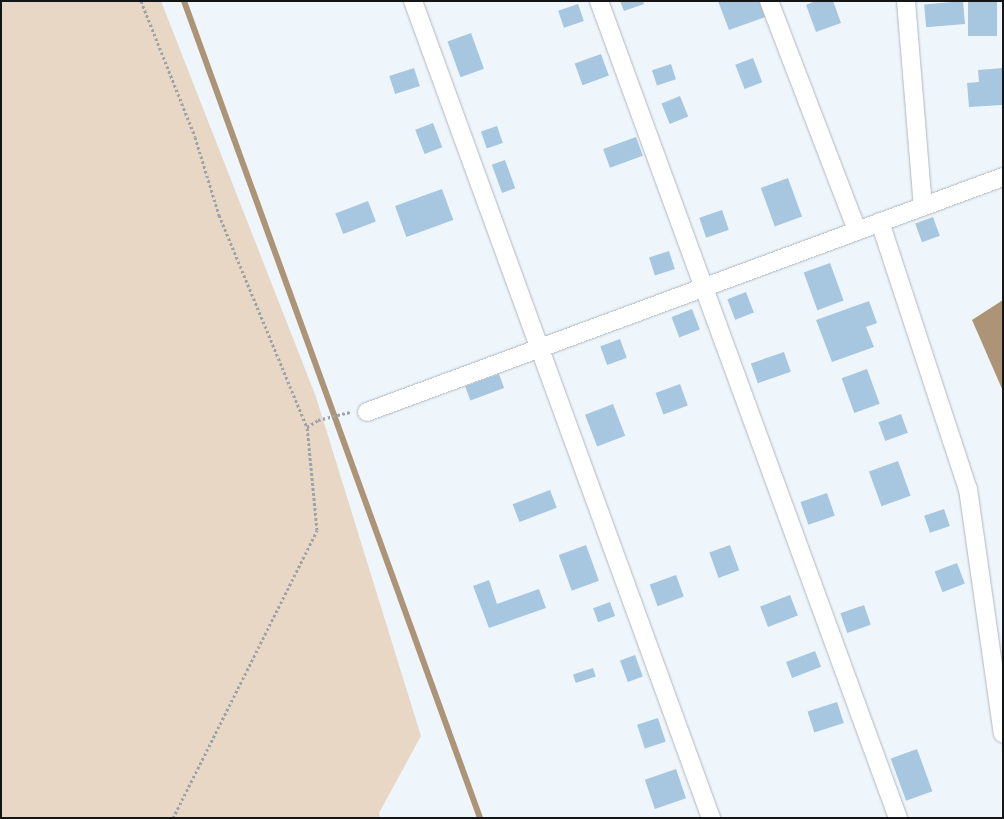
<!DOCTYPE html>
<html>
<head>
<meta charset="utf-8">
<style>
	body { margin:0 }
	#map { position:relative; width:1004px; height:819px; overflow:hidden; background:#eef6fc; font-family:Spectral,serif }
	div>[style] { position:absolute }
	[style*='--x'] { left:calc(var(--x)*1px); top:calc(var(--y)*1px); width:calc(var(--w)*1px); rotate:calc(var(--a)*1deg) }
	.green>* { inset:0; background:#e8d7c4 }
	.water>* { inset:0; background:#ad9477 }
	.stream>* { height:6px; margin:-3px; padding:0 3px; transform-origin:3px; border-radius:3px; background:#ad9477 }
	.building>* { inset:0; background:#a7c7e1; transform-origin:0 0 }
	.path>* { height:3px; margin-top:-1.5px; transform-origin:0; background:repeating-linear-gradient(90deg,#9da3a7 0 2.5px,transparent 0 5px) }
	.roads { filter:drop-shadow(0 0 1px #b1b8be) drop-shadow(0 0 1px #b1b8be) }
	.minor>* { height:18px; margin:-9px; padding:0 9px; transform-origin:9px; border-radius:9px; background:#fff }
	span { translate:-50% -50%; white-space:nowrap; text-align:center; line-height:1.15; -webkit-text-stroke:5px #fff; paint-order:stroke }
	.frame { position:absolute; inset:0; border:2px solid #131517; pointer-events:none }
</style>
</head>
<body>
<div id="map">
	<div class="green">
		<div style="clip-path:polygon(1px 1px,161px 1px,316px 397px,421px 736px,379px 813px,380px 818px,1px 818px)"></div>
	</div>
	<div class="water">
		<div style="clip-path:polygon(1003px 300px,1003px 391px,972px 320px)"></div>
	</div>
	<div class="stream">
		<div style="--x:184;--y:1;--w:869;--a:70.08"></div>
	</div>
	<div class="building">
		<div style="clip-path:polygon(620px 1px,643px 1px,644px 4px,624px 11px)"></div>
		<div style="clip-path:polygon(718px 1px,763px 1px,768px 16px,729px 30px)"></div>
		<div style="clip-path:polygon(815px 1px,833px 1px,841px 23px,816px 32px,806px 5px)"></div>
		<div style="left:963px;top:1px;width:23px;height:39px;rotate:85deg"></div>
		<div style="left:968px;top:1px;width:29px;height:35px"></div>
		<div style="left:578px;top:4px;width:18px;height:21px;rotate:71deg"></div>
		<div style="left:471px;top:33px;width:38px;height:25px;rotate:70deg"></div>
		<div style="left:601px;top:54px;width:23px;height:28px;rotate:70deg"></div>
		<div style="left:753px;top:58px;width:26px;height:19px;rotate:69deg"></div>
		<div style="left:671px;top:64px;width:16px;height:20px;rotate:72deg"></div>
		<div style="left:414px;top:68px;width:19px;height:26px;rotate:72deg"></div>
		<div style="clip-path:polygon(1003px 68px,1002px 105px,969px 107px,967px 83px,979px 82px,978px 70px)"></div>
		<div style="left:680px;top:96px;width:22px;height:20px;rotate:68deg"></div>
		<div style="left:433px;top:123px;width:26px;height:19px;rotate:69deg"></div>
		<div style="left:497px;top:126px;width:18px;height:17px;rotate:71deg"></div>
		<div style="left:636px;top:137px;width:20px;height:35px;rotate:70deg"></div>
		<div style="left:505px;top:160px;width:30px;height:14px;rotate:70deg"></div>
		<div style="left:788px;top:178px;width:41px;height:29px;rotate:70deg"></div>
		<div style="left:442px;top:189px;width:33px;height:50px;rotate:70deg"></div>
		<div style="left:368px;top:201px;width:22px;height:35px;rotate:69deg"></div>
		<div style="left:722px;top:210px;width:21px;height:24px;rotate:71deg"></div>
		<div style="left:933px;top:217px;width:20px;height:19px;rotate:70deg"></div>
		<div style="left:669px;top:251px;width:19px;height:21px;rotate:72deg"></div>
		<div style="left:830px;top:263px;width:40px;height:28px;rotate:70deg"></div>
		<div style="left:746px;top:292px;width:22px;height:20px;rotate:69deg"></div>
		<div style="clip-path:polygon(869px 301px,877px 323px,866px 327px,874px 347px,832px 362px,816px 320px)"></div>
		<div style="left:692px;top:309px;width:22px;height:22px;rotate:69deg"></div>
		<div style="left:620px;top:339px;width:20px;height:21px;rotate:70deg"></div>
		<div style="left:784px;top:352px;width:21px;height:35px;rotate:71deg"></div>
		<div style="left:867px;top:369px;width:37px;height:27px;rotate:70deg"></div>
		<div style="left:499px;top:374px;width:15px;height:36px;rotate:70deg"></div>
		<div style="left:680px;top:384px;width:23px;height:26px;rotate:70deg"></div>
		<div style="left:613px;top:404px;width:34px;height:30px;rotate:69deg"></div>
		<div style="left:901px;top:414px;width:20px;height:24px;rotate:70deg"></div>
		<div style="left:898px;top:461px;width:37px;height:31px;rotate:70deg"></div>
		<div style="left:550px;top:490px;width:19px;height:40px;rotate:69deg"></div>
		<div style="left:827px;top:493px;width:24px;height:28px;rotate:71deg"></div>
		<div style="left:944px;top:509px;width:18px;height:21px;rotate:71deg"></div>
		<div style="left:586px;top:545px;width:38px;height:29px;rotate:70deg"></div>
		<div style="left:730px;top:545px;width:27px;height:22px;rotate:70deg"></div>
		<div style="left:957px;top:563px;width:22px;height:24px;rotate:69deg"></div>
		<div style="left:676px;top:575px;width:23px;height:28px;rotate:70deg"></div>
		<div style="clip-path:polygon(489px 580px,497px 604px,539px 589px,546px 608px,489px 628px,473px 586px)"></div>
		<div style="left:790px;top:595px;width:22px;height:32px;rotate:69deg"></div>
		<div style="left:610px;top:602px;width:15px;height:18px;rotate:70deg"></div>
		<div style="left:864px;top:605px;width:21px;height:25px;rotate:71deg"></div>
		<div style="left:815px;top:651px;width:17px;height:31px;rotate:69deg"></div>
		<div style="left:635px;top:655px;width:23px;height:16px;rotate:70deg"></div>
		<div style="left:593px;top:668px;width:9px;height:21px;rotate:72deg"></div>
		<div style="left:837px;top:702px;width:22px;height:31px;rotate:72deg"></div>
		<div style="left:658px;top:718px;width:25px;height:22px;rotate:72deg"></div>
		<div style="left:917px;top:749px;width:45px;height:28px;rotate:70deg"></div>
		<div style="left:676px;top:769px;width:31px;height:33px;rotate:71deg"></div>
	</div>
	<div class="path">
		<div style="--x:141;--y:1;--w:146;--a:68.3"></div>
		<div style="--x:195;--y:137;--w:82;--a:72.9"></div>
		<div style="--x:219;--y:215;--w:230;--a:67.5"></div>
		<div style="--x:173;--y:818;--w:322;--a:-63.4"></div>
		<div style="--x:317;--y:530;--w:103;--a:-95.5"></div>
		<div style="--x:307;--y:427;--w:13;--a:-32"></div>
		<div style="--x:318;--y:420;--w:33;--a:-14"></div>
	</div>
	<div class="roads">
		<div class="minor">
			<div style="--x:413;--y:1;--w:870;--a:69.96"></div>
			<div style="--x:599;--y:1;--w:870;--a:69.9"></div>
			<div style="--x:769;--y:1;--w:245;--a:69"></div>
			<div style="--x:906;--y:1;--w:206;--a:85.3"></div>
			<div style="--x:880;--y:222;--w:281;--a:71.8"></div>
			<div style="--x:968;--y:489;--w:247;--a:81.9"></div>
			<div style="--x:367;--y:412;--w:678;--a:-20.28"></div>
		</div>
	</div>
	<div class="frame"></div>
</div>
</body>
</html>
